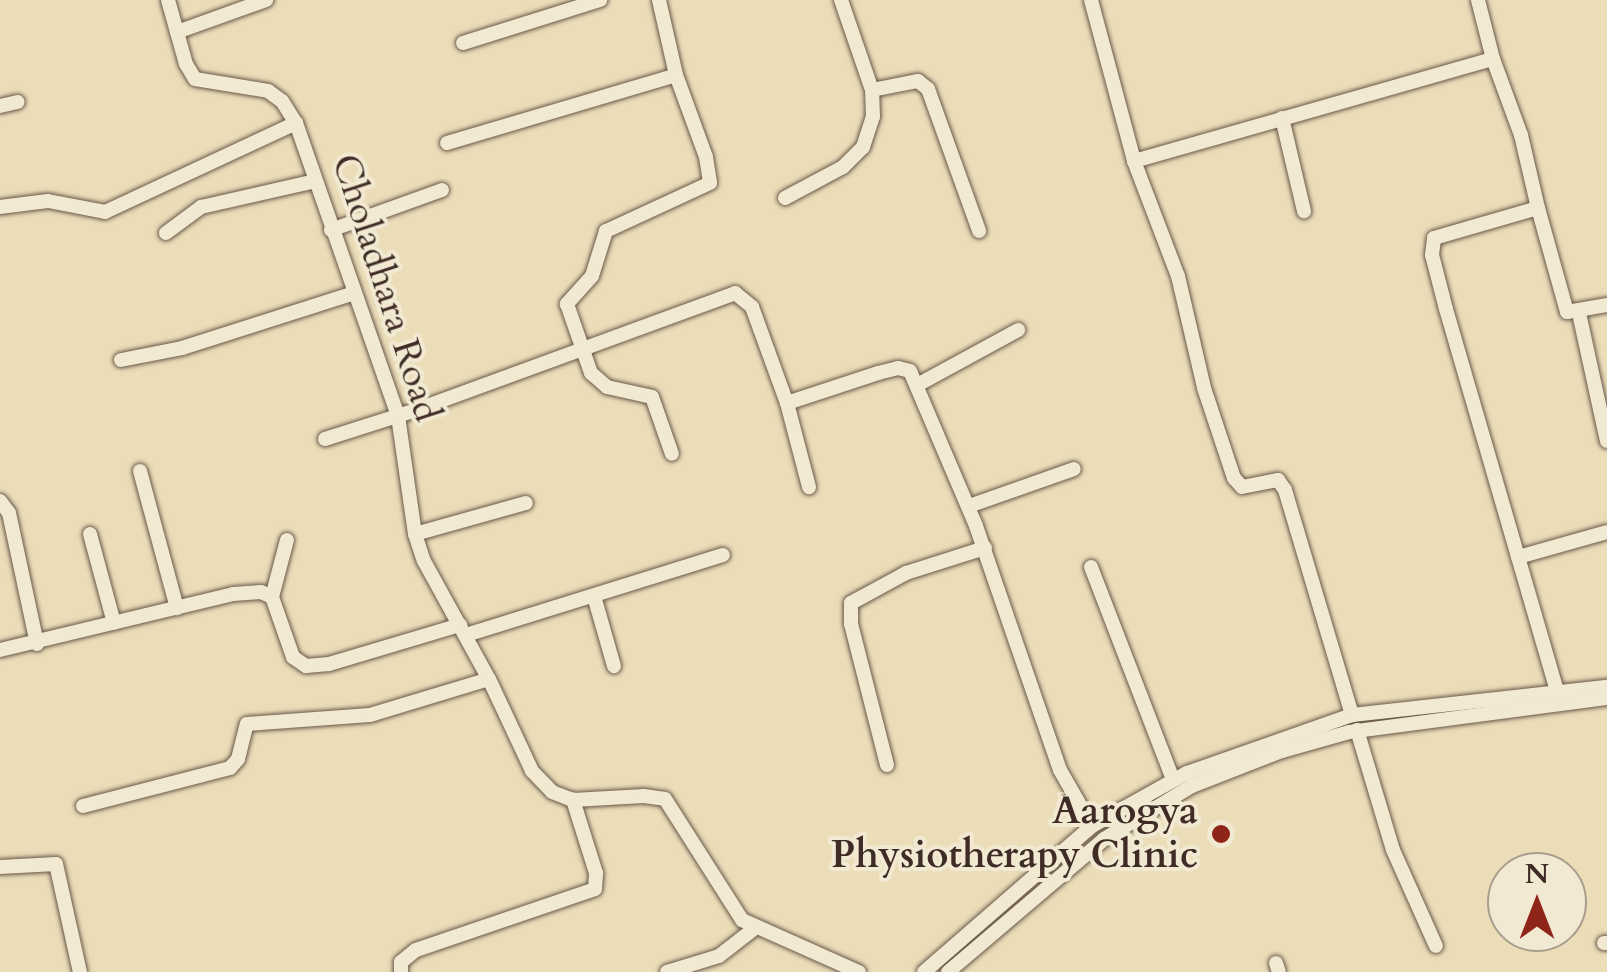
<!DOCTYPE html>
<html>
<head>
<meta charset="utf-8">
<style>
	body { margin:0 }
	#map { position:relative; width:1607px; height:972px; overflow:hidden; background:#eaddb8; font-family:Cardo,serif }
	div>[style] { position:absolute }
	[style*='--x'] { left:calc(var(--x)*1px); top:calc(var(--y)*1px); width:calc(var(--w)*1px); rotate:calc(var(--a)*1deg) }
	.roads { filter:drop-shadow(0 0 2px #6a584a) drop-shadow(0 0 2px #6a584a) }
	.street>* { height:14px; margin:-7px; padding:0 7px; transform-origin:7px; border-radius:7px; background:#f1e9d1 }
	.dots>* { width:28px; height:28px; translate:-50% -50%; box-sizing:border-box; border:5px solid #f1e9d1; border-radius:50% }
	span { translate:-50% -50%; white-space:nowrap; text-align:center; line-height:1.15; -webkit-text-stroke:8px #f1e9d1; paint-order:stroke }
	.street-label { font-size:38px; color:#3f2c26 }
	.poi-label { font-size:38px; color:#3f2c26; font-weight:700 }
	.right { translate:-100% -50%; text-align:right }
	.north { position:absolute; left:1487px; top:852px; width:100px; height:100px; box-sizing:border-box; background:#f1e9d1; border:2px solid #aa9d8d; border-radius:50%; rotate:0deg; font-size:28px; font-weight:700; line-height:40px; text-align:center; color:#3f2c26 }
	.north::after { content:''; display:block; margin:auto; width:35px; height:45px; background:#8f2418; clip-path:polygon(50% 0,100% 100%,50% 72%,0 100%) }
</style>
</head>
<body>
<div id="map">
	<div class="roads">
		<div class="street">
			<div style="--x:168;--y:0;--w:66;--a:74.3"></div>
			<div style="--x:186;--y:64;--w:17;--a:59"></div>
			<div style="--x:195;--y:79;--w:74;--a:9.3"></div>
			<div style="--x:268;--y:91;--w:17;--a:36"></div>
			<div style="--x:282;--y:101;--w:26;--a:58"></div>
			<div style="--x:296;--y:123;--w:310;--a:70.8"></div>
			<div style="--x:398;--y:416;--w:119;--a:81.8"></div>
			<div style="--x:415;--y:534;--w:28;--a:72"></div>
			<div style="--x:424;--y:561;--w:135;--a:61.2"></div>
			<div style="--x:489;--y:679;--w:102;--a:64.9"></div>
			<div style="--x:532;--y:771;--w:29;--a:46"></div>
			<div style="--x:552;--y:792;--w:22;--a:21"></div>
			<div style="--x:573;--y:800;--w:71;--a:-3.2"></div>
			<div style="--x:644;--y:796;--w:21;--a:8"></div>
			<div style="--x:665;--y:799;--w:143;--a:57.5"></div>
			<div style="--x:742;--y:920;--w:128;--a:24"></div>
			<div style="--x:659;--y:0;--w:77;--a:77.2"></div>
			<div style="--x:841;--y:0;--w:95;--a:71"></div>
			<div style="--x:872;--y:90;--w:47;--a:-11.1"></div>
			<div style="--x:918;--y:81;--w:13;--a:39"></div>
			<div style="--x:928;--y:89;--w:151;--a:70.2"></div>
			<div style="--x:1091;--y:0;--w:167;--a:75"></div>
			<div style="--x:1134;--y:161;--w:123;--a:69.1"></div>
			<div style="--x:1178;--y:276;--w:115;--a:76.9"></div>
			<div style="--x:1204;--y:388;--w:95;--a:71.6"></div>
			<div style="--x:1234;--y:478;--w:12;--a:48"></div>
			<div style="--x:1242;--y:487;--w:37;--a:-11"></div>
			<div style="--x:1278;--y:480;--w:12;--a:55"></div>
			<div style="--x:1285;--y:490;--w:235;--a:73.4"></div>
			<div style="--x:177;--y:32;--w:95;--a:-19.8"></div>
			<div style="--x:463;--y:43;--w:144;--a:-17.4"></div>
			<div style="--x:1493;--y:59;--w:81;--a:69.8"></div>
			<div style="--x:1521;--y:135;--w:75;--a:76.9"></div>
			<div style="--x:0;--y:106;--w:18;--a:-13"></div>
			<div style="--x:1282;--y:118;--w:96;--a:76.7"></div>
			<div style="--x:447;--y:143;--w:239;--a:-16.5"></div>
			<div style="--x:676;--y:75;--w:87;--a:69.9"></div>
			<div style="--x:706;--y:157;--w:26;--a:81"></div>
			<div style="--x:710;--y:183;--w:115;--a:155.2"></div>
			<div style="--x:606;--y:231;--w:47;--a:107.3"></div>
			<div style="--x:592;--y:276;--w:38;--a:132"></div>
			<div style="--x:567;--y:304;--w:73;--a:70.8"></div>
			<div style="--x:591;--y:373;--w:21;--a:41"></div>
			<div style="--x:607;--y:387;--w:46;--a:12.5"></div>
			<div style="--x:652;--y:397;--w:60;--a:70.7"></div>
			<div style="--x:1134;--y:161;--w:373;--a:-15.9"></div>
			<div style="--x:1493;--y:59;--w:61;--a:-104.3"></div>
			<div style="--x:785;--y:198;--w:66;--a:-28.1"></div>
			<div style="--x:843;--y:167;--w:28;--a:-45"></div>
			<div style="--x:863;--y:147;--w:32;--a:-72"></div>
			<div style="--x:873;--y:117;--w:27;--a:-92"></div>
			<div style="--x:0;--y:207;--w:48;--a:-7.1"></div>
			<div style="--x:48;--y:201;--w:58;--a:10.9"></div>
			<div style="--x:105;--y:212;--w:211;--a:-25"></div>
			<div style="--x:331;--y:230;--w:118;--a:-19.8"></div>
			<div style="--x:166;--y:233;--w:44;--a:-36.6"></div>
			<div style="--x:201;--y:207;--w:117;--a:-12.8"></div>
			<div style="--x:1579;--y:313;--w:131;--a:77.7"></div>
			<div style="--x:121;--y:360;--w:62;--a:-11.1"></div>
			<div style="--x:182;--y:348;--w:181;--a:-17.7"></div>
			<div style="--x:919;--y:384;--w:113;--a:-28.6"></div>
			<div style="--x:787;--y:403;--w:87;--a:75.3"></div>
			<div style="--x:325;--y:439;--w:96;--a:-17.7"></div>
			<div style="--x:416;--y:410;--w:340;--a:-20.1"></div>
			<div style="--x:735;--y:293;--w:22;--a:39"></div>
			<div style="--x:752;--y:307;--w:102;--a:70"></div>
			<div style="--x:787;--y:403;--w:96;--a:-18.2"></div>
			<div style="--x:878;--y:373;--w:21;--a:-14"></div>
			<div style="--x:898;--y:368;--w:12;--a:14"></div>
			<div style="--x:910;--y:371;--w:168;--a:66.9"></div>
			<div style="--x:976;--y:526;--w:258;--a:71"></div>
			<div style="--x:1060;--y:770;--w:64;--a:60.3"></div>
			<div style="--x:140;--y:471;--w:142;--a:74.9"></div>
			<div style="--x:0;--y:501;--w:15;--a:53"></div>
			<div style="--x:9;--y:513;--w:134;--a:77.9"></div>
			<div style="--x:969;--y:506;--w:111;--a:-19.4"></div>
			<div style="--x:90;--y:534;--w:92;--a:74.9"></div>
			<div style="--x:415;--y:534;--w:115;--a:-15.6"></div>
			<div style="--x:1518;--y:557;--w:92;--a:-15.7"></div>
			<div style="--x:1091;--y:567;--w:227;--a:68.9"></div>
			<div style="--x:594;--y:596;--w:73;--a:74.1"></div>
			<div style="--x:272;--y:597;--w:59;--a:-75.3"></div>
			<div style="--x:466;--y:635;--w:269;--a:-17.3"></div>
			<div style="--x:0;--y:650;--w:240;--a:-13.5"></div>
			<div style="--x:233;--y:594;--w:28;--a:-4"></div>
			<div style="--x:261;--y:592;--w:12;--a:24"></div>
			<div style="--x:272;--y:597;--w:64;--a:70.7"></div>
			<div style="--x:293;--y:657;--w:16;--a:35"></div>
			<div style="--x:306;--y:666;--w:23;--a:-5"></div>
			<div style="--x:329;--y:664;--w:137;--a:-16.6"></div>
			<div style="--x:1557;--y:691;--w:398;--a:-106.2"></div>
			<div style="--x:1446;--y:309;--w:56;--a:-104.5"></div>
			<div style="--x:1432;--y:255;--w:17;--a:-83"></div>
			<div style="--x:1434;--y:238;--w:108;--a:-16.1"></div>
			<div style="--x:1538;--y:208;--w:108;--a:74.4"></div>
			<div style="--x:1567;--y:312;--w:41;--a:-9.9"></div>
			<div style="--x:1357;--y:730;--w:125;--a:73.3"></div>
			<div style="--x:1393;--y:850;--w:105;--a:65.9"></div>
			<div style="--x:887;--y:765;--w:146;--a:-104.3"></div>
			<div style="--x:851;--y:624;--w:21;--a:-90"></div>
			<div style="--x:851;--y:603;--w:63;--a:-28.6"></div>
			<div style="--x:906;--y:573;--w:83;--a:-17.6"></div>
			<div style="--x:83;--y:806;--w:152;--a:-14.5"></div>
			<div style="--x:230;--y:768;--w:12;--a:-48"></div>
			<div style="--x:238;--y:759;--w:36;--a:-76"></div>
			<div style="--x:247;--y:724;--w:123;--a:-4.2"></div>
			<div style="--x:370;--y:715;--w:124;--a:-16.8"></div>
			<div style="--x:0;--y:867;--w:56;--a:-3.1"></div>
			<div style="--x:56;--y:864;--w:111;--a:77.5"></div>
			<div style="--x:1604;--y:943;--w:3;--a:0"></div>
			<div style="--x:1276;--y:963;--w:9;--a:72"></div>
			<div style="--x:401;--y:972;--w:10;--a:-90"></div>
			<div style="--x:401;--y:962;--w:19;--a:-39"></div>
			<div style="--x:416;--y:950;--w:189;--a:-18.8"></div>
			<div style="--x:595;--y:889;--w:16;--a:-86"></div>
			<div style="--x:596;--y:873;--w:77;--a:-107.5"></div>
			<div style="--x:667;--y:972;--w:54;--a:-17.1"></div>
			<div style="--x:719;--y:956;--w:46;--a:-37.9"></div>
			<div style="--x:924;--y:972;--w:223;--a:-41"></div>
			<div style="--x:1092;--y:826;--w:109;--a:-29.2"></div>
			<div style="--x:1187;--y:773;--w:175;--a:-19.4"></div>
			<div style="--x:1352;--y:715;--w:257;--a:-6.3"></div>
			<div style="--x:948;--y:972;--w:205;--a:-40.4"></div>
			<div style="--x:1104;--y:839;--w:103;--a:-31.1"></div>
			<div style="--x:1192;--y:786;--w:97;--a:-21.3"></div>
			<div style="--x:1282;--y:751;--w:70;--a:-15.8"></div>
			<div style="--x:1349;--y:732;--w:260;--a:-7.5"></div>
		</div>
	</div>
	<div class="dots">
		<div style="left:1221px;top:834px;background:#8f2418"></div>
	</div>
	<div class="street-label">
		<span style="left:386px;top:288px;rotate:72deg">Choladhara Road</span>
	</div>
	<div class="poi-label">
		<span class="right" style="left:1198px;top:834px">Aarogya<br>Physiotherapy Clinic</span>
	</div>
	<div class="north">N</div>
</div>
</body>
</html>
